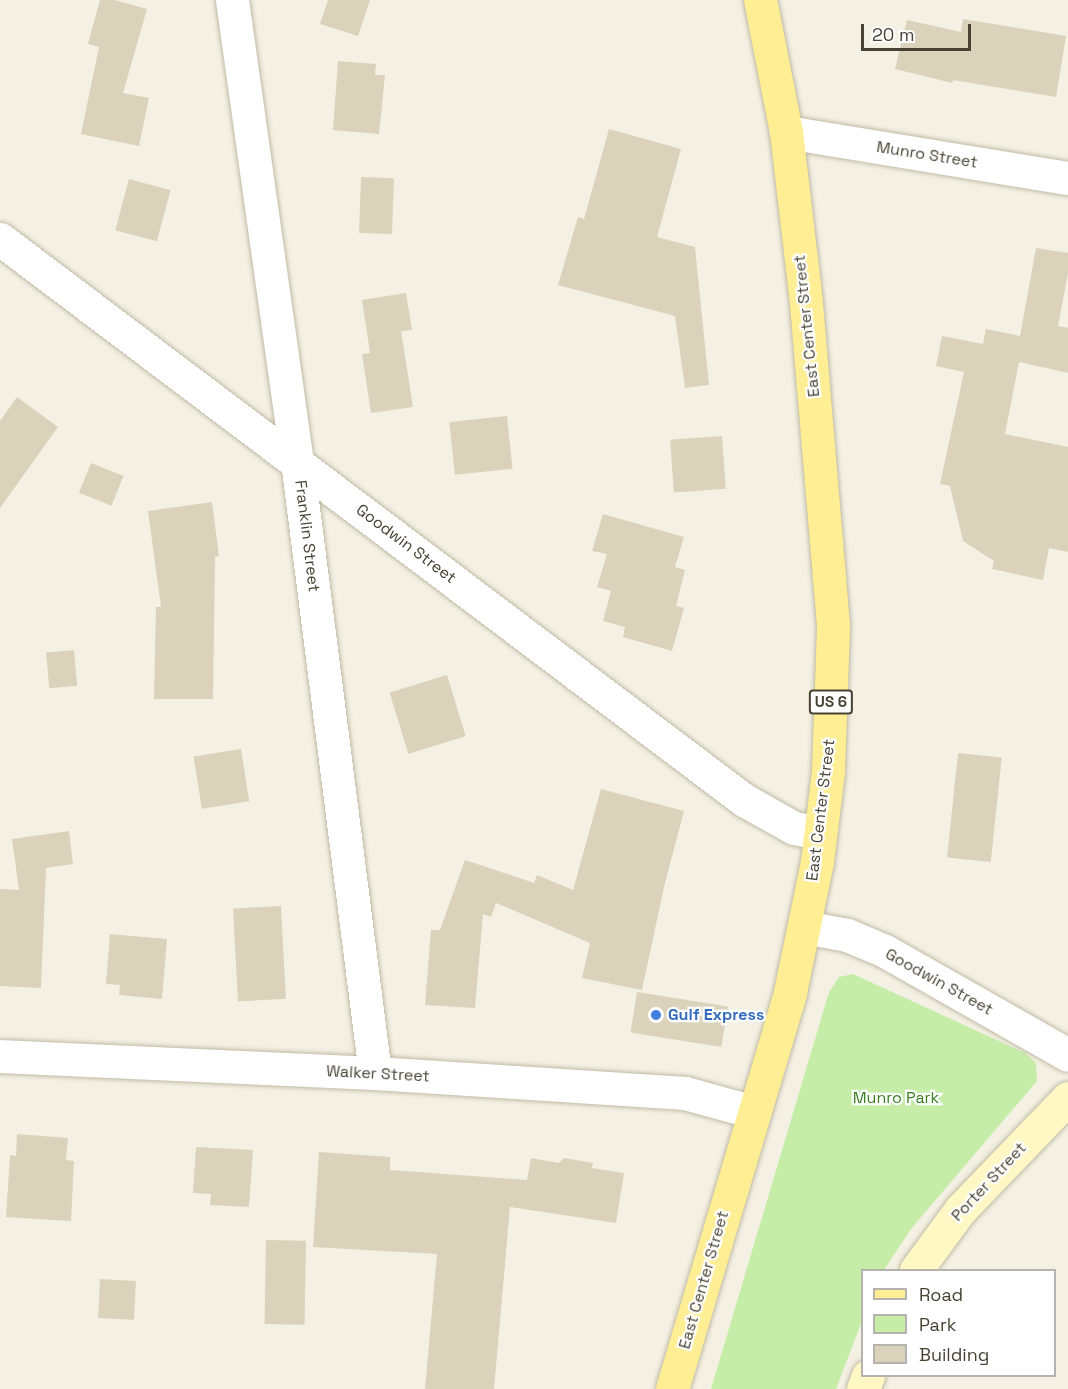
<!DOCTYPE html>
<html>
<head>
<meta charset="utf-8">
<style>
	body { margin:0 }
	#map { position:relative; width:1068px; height:1389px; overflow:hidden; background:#f4f1e4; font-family:"Space Grotesk",sans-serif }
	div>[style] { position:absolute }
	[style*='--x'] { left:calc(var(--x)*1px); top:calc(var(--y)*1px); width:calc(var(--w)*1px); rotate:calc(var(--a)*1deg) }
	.green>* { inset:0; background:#c5eda8 }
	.building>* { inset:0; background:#dad2bb; transform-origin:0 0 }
	.roads { filter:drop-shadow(0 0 2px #c1bba6) drop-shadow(0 0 2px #c1bba6) }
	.street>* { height:33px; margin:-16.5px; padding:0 16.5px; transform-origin:16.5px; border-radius:16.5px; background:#fff }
	.secondary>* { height:33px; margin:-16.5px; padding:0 16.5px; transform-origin:16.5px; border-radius:16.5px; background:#fff8c4 }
	.primary>* { height:33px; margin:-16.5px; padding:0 16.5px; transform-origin:16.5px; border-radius:16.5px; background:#ffee93 }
	.dots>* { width:16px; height:16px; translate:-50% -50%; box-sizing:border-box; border:3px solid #fff; border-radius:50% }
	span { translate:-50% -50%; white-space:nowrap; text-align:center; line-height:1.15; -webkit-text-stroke:4.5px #fff; paint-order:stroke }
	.shield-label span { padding:2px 4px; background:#fff; border:2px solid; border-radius:4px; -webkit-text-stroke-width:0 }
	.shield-label { font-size:15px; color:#474233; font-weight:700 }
	.street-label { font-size:16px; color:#474233 }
	.shop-label { font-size:16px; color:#366cbe; font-weight:700 }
	.left { translate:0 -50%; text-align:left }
	.park-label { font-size:16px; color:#387f20 }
	.legend { position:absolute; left:861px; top:1269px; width:195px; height:108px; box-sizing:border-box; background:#fff; border:2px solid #b5b3ad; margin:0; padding:8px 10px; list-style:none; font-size:18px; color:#474233 }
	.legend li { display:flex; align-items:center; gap:12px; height:30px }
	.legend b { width:30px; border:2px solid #b5b3ad }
	.scale { position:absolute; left:861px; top:24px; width:110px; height:27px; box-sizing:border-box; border:3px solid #474233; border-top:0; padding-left:8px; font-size:18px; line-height:21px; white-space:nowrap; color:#474233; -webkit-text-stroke:4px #fff; paint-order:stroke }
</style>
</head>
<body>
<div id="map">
	<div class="green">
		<div style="clip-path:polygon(853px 974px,1025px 1053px,1036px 1063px,1037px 1081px,911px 1229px,884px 1270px,862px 1270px,862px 1321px,836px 1389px,711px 1389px,829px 992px,839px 977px)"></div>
	</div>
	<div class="building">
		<div style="clip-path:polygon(100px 0,115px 0,147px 9px,123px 93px,149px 98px,139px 146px,81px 134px,99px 47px,88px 44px)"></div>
		<div style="clip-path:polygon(328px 0,370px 0,358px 36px,320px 24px)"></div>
		<div style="clip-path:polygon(963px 19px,1066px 36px,1056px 97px,953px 80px,952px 83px,895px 69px,907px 20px,961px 32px)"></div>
		<div style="clip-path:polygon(338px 61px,376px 64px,375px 75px,385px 75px,379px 134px,333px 130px)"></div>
		<div style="clip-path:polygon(609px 129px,681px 149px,657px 237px,695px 247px,709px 385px,685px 388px,675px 316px,558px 285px,578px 217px,584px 219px)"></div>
		<div style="left:361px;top:177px;width:33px;height:56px;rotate:2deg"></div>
		<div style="left:129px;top:179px;width:43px;height:53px;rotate:15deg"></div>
		<div style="clip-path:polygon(1036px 248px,1068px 253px,1068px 273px,1058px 326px,1068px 328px,1068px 373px,1019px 362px,1005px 434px,1068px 447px,1068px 552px,1049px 548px,1043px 580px,992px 569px,994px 561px,963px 541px,950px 486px,940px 484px,964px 372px,936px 366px,942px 336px,983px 344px,986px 329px,1020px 336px)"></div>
		<div style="clip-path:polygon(406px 293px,412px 330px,401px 331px,413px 407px,371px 413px,362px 354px,370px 353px,362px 300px)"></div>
		<div style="clip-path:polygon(17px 397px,58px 427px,0 508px,0 421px)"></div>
		<div style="left:507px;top:416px;width:53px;height:58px;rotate:84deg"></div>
		<div style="left:722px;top:436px;width:53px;height:52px;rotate:86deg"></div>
		<div style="left:91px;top:463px;width:35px;height:32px;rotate:22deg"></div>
		<div style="clip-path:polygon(212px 502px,219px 556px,215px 557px,213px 699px,154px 699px,156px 607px,161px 607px,148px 511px)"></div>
		<div style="clip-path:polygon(603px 514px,684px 537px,675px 567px,685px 570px,676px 606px,684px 608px,672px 651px,623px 637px,625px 627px,603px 621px,611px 591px,597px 587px,607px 554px,592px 551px)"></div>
		<div style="left:74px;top:650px;width:36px;height:28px;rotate:85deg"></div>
		<div style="left:447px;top:675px;width:64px;height:60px;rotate:73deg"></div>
		<div style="left:241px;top:749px;width:53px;height:48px;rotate:81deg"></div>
		<div style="left:958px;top:753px;width:44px;height:105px;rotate:6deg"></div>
		<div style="clip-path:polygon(601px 789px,684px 811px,664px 887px,642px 990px,582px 978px,590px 943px,496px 903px,491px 917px,483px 914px,475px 1008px,425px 1005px,431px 930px,440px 930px,465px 860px,534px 883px,537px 875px,573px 890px)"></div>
		<div style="clip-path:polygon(69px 831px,73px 864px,46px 868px,41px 988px,0 986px,0 889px,19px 890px,12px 839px)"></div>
		<div style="left:281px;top:906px;width:93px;height:48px;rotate:87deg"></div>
		<div style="clip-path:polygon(110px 934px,167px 939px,162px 999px,119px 995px,120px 985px,106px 984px)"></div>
		<div style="left:637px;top:992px;width:92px;height:41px;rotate:9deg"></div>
		<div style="clip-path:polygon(17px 1134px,68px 1138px,66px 1160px,74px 1161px,71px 1221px,6px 1217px,10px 1155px,16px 1156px)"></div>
		<div style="clip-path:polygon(196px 1147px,253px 1150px,249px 1207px,210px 1205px,211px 1194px,193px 1193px)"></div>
		<div style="clip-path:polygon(319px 1152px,390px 1157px,390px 1170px,527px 1180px,531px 1158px,559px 1163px,564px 1158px,593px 1163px,592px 1168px,624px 1173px,616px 1223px,510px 1207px,494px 1389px,425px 1389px,437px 1254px,313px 1247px)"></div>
		<div style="left:266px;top:1240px;width:40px;height:84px;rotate:1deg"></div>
		<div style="left:100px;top:1279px;width:36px;height:39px;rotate:3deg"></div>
	</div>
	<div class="roads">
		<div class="street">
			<div style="--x:232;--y:0;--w:466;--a:82"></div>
			<div style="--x:297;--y:461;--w:617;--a:82.74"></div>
			<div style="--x:786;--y:132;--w:286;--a:9.3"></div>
			<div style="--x:0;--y:239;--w:932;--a:37.02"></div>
			<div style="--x:744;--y:800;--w:57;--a:29.2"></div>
			<div style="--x:794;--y:828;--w:26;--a:11"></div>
			<div style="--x:804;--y:927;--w:44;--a:10.5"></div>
			<div style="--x:847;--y:935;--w:41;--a:22.8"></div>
			<div style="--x:885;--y:951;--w:210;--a:29.6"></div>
			<div style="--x:0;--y:1056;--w:375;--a:2.6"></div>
			<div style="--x:375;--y:1073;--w:311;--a:3.7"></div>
			<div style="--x:685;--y:1093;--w:72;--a:15.4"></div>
		</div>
		<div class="secondary">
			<div style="--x:916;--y:1270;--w:76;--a:-53.6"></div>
			<div style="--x:961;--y:1209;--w:154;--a:-46.1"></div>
			<div style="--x:863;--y:1389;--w:14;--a:-69"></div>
		</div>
		<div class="primary">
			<div style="--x:672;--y:1389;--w:414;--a:-73.4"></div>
			<div style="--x:790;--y:992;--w:133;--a:-78.3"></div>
			<div style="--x:817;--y:862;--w:92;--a:-83.1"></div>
			<div style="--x:828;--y:771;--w:146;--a:-88"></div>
			<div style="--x:833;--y:625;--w:324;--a:-94.8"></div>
			<div style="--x:806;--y:302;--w:171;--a:-96.7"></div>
			<div style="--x:786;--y:132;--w:135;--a:-101.1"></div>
		</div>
	</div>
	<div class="dots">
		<div style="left:656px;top:1015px;background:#3f7fe0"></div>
	</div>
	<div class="shield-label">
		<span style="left:831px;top:702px">US 6</span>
	</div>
	<div class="street-label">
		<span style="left:927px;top:155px;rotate:9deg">Munro Street</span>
		<span style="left:807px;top:326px;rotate:-96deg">East Center Street</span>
		<span style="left:307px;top:536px;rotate:83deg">Franklin Street</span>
		<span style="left:406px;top:544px;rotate:37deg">Goodwin Street</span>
		<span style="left:821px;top:810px;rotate:-83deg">East Center Street</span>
		<span style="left:939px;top:982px;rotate:29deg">Goodwin Street</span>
		<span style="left:378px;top:1074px;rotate:3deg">Walker Street</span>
		<span style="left:989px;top:1182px;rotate:-47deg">Porter Street</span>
		<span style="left:704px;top:1280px;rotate:-74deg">East Center Street</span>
	</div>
	<div class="shop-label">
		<span class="left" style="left:668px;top:1015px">Gulf Express</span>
	</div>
	<div class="park-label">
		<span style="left:896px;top:1098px">Munro Park</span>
	</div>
	<ul class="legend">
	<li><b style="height:8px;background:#ffee93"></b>Road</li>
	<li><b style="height:16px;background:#c5eda8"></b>Park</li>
	<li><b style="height:16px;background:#dad2bb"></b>Building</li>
	</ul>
	<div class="scale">20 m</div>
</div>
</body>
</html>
